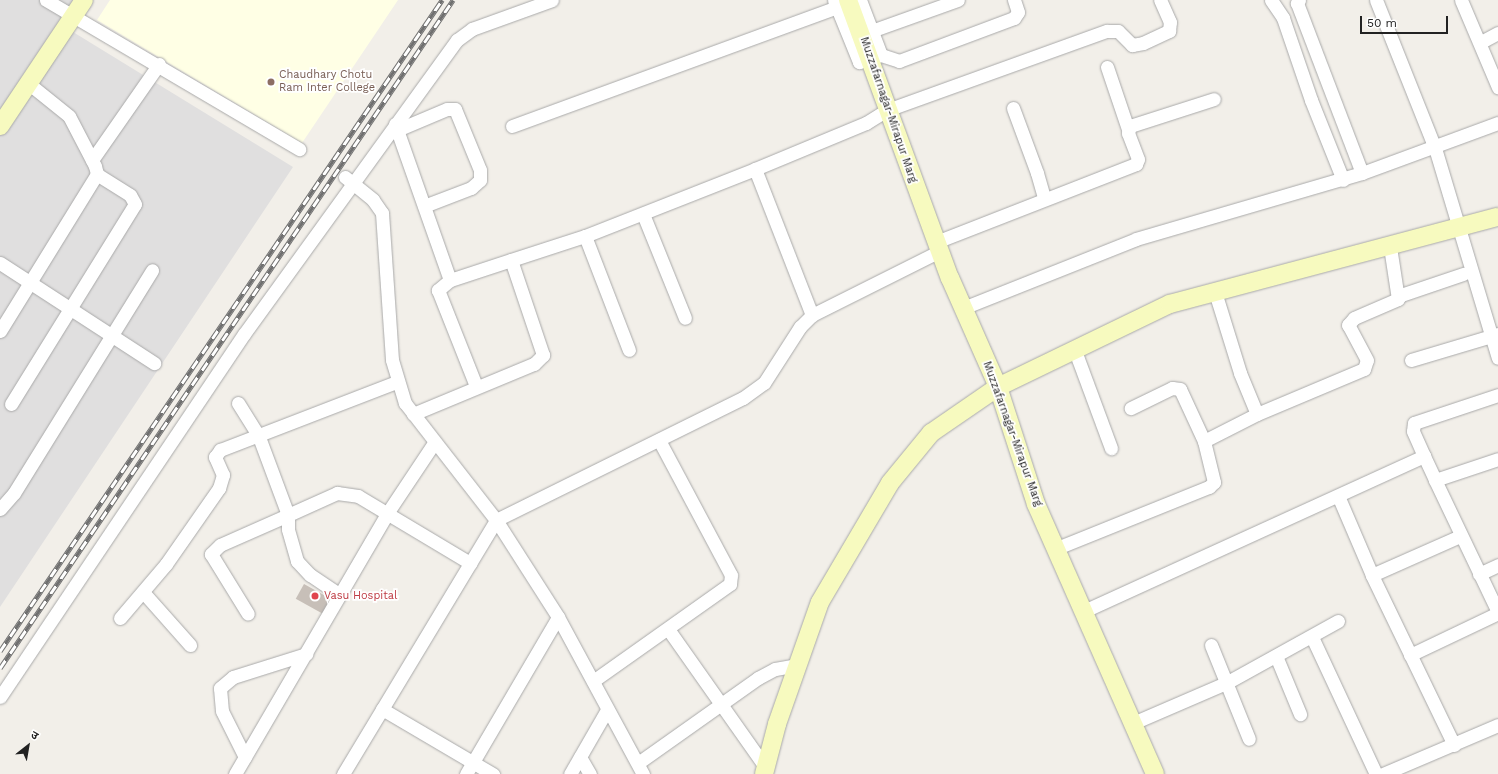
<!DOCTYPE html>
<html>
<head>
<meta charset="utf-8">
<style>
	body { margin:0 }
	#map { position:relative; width:1498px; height:774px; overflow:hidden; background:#f2efe9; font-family:"Work Sans","Noto Sans Devanagari",sans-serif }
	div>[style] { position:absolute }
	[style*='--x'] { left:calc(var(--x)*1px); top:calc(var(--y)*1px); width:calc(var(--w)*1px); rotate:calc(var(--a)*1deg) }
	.residential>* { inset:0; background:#e0dfdf }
	.education>* { inset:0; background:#ffffe5 }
	.building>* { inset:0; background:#c7bfb8; transform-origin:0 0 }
	.roads { filter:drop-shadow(0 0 1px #a9a9a9) drop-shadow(0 0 1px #a9a9a9) }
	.minor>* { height:13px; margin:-6.5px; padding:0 6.5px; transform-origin:6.5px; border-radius:6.5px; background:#fff }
	.secondary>* { height:18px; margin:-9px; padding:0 9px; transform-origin:9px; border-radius:9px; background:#f7fabf }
	.rail>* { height:4.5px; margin-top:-2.25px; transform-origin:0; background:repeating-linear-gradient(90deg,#fff 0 9px,#707070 0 18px); box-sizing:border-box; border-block:1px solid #707070 }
	.dots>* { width:11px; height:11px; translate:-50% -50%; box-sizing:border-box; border:2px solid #fff; border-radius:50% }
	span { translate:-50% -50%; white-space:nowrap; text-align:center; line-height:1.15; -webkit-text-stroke:3.5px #fff; paint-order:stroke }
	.education-label { font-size:11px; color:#785e54 }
	.left { translate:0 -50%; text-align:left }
	.street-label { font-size:11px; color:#222 }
	.health-label { font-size:11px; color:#be3a42 }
	.north { position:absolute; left:8px; top:726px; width:40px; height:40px; -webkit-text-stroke:3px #fff; paint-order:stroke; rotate:31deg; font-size:11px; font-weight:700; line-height:16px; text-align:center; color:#222 }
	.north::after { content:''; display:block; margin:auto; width:14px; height:18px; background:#222; clip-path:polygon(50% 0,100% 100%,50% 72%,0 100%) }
	.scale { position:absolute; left:1360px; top:16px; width:88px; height:18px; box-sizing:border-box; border:2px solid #222; border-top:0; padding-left:5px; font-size:12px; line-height:14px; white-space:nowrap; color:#222; -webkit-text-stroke:3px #fff; paint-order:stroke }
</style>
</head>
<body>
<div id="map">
	<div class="residential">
		<div style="clip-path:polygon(0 0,75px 0,60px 24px,293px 167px,0 607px)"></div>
	</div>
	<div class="education">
		<div style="clip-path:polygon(110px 0,398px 0,302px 143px,97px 20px)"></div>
	</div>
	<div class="building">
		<div style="left:304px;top:584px;width:35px;height:17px;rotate:29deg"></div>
	</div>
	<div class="roads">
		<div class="minor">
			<div style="--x:46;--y:0;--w:294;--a:30.5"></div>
			<div style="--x:834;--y:0;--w:67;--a:68"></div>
			<div style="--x:859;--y:62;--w:23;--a:-18"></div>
			<div style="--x:881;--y:55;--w:59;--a:-110.9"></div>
			<div style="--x:1271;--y:0;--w:22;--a:56"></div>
			<div style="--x:1283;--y:18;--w:87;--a:71.1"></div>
			<div style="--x:1311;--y:100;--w:86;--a:68.2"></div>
			<div style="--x:1299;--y:0;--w:4;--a:124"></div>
			<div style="--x:1297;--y:3;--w:182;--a:69.1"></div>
			<div style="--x:1376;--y:0;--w:159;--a:68.3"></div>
			<div style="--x:1435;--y:148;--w:219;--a:73.3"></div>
			<div style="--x:1461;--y:0;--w:95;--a:67"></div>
			<div style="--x:874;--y:30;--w:89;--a:-19.7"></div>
			<div style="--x:1481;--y:42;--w:19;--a:-28"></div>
			<div style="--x:881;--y:55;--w:19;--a:18"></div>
			<div style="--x:899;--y:61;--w:123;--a:-20.5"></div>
			<div style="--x:1014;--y:18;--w:7;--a:-56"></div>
			<div style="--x:1018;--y:12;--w:13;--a:-108"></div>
			<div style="--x:1107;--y:67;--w:65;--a:71.3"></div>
			<div style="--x:1013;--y:108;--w:69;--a:69.7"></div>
			<div style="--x:1037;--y:173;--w:26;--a:74"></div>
			<div style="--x:395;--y:124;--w:165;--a:70.6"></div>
			<div style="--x:512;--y:126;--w:346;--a:-20.1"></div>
			<div style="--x:397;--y:130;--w:54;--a:-22.8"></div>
			<div style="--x:447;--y:109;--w:8;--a:0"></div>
			<div style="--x:455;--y:109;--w:66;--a:67.7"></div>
			<div style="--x:480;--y:170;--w:10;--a:90"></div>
			<div style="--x:480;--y:180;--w:12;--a:138"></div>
			<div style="--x:471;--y:188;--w:50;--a:159"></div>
			<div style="--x:92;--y:160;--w:117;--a:-55.1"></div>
			<div style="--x:755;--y:169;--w:157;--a:68.7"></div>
			<div style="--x:345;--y:177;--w:36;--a:39"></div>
			<div style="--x:373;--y:200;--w:16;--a:55"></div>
			<div style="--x:382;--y:213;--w:147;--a:86.1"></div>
			<div style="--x:392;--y:360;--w:45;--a:73.2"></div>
			<div style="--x:405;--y:403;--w:148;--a:52.1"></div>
			<div style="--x:496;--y:520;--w:115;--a:57.4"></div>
			<div style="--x:558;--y:617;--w:179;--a:61.6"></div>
			<div style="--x:643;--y:214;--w:112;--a:68"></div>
			<div style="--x:585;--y:236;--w:122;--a:68.9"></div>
			<div style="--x:936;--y:242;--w:215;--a:-21.3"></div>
			<div style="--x:1136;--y:164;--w:5;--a:-68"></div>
			<div style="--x:1138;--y:159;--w:28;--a:-111"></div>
			<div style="--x:1128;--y:133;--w:7;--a:-74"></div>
			<div style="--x:1130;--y:126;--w:88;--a:-17.8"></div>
			<div style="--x:511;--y:260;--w:78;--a:-18"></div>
			<div style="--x:585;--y:236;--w:183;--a:-21.5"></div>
			<div style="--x:755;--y:169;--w:120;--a:-22.5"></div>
			<div style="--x:866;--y:123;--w:25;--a:-32"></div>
			<div style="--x:887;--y:110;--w:234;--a:-19.8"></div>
			<div style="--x:1107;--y:31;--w:11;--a:0"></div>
			<div style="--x:1118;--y:31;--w:20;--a:45"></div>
			<div style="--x:1132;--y:45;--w:11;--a:-10"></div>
			<div style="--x:1143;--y:43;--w:29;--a:-25"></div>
			<div style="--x:1169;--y:31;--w:9;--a:-84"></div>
			<div style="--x:1170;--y:22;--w:24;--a:-114"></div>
			<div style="--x:0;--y:263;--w:184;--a:33"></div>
			<div style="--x:1215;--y:292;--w:85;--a:72.8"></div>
			<div style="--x:1240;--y:373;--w:44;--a:67.5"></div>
			<div style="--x:1398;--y:296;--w:69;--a:-18.7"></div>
			<div style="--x:963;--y:308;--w:186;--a:-21.7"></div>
			<div style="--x:1136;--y:239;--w:235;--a:-16.3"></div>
			<div style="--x:1362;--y:173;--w:145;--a:-20.2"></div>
			<div style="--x:0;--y:331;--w:185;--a:-58.3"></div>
			<div style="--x:97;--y:174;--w:8;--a:-104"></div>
			<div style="--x:95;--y:166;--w:56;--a:-117.5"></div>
			<div style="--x:69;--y:116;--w:53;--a:-141.2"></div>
			<div style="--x:1074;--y:348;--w:107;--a:69.7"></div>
			<div style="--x:1411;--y:360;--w:91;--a:-16.6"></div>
			<div style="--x:238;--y:403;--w:40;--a:58"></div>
			<div style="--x:259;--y:437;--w:83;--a:69.6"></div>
			<div style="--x:288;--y:515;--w:74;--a:156.2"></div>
			<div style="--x:220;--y:545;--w:13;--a:135"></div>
			<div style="--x:211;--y:554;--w:70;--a:58.3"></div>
			<div style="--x:11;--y:404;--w:235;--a:-58.2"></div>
			<div style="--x:135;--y:204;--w:10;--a:-119"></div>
			<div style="--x:130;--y:195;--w:39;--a:-148"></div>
			<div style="--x:413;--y:414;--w:131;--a:-22.5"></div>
			<div style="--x:534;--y:364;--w:13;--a:-45"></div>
			<div style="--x:543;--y:355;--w:100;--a:-108.6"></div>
			<div style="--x:511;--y:260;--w:64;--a:161.8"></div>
			<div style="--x:450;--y:280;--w:16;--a:140"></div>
			<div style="--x:438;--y:290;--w:103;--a:68.4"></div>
			<div style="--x:1204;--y:441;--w:59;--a:-27"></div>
			<div style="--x:1257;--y:414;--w:116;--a:-22.8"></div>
			<div style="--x:1364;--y:369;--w:9;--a:-72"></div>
			<div style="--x:1367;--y:360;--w:40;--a:-118"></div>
			<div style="--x:1348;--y:325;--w:9;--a:-49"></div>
			<div style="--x:1354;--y:318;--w:48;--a:-23.4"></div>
			<div style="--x:1398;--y:299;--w:53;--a:-98.7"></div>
			<div style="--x:1424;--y:456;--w:27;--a:-114"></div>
			<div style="--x:1413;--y:431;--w:8;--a:-83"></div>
			<div style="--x:1414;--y:423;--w:89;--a:-18.4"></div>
			<div style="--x:1435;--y:480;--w:146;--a:64.5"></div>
			<div style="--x:1339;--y:498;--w:84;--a:66.8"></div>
			<div style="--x:0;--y:509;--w:21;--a:-49"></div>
			<div style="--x:14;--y:493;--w:262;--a:-58.2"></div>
			<div style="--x:1057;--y:548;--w:164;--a:-21.9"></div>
			<div style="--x:1209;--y:487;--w:7;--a:-45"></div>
			<div style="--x:1214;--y:482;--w:42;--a:-103.7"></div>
			<div style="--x:1204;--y:441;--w:57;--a:-114.8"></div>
			<div style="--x:1180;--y:389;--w:8;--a:-173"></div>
			<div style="--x:1172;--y:388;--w:46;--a:154"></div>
			<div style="--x:1479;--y:574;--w:21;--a:-25"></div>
			<div style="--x:143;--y:592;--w:71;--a:48.4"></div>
			<div style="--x:340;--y:595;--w:36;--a:-146"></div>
			<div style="--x:310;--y:575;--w:19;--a:-133"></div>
			<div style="--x:297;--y:561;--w:33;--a:-106"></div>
			<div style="--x:288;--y:529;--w:14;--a:-90"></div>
			<div style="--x:288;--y:515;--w:54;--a:-24.2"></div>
			<div style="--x:337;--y:493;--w:21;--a:8"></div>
			<div style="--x:358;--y:496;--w:131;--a:30.9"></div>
			<div style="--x:1084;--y:611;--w:374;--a:-24.5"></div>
			<div style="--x:1424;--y:456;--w:26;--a:65"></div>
			<div style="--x:1435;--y:480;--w:66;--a:-18.4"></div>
			<div style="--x:120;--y:618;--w:71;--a:-49.6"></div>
			<div style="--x:166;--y:564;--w:93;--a:-55.1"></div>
			<div style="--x:219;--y:488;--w:14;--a:-73"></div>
			<div style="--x:223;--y:475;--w:20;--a:-114"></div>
			<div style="--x:215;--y:457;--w:9;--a:-54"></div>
			<div style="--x:220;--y:450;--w:189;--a:-21.1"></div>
			<div style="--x:668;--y:629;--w:170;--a:54.8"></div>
			<div style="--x:1312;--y:637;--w:151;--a:65"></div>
			<div style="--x:1211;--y:645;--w:101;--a:68"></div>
			<div style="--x:1410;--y:655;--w:98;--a:-25.5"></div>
			<div style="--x:1276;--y:656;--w:63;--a:67.5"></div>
			<div style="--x:593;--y:681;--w:168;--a:-35.3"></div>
			<div style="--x:730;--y:584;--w:9;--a:-84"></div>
			<div style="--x:731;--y:575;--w:153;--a:-118.1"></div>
			<div style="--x:0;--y:697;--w:437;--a:-56.1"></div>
			<div style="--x:244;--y:334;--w:363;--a:-54.1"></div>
			<div style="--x:457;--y:40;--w:19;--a:-36"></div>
			<div style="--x:472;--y:29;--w:85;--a:-19.9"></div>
			<div style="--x:382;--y:709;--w:129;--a:30.4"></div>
			<div style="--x:1133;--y:723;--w:101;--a:-23.3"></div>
			<div style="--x:1226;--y:683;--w:128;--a:-29"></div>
			<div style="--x:1454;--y:745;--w:189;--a:-115.8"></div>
			<div style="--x:1372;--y:575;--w:96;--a:-23.9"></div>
			<div style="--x:245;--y:757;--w:51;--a:-116.6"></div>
			<div style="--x:222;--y:711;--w:23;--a:-95"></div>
			<div style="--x:220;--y:688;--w:17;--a:-40"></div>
			<div style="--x:233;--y:677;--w:77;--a:-17.5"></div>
			<div style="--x:580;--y:757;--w:20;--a:60"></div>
			<div style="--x:638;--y:763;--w:147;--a:-35.3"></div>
			<div style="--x:758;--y:678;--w:19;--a:-28"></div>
			<div style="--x:775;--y:669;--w:23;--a:-10"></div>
			<div style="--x:235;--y:774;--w:303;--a:-59.7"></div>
			<div style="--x:388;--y:512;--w:83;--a:-56.3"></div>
			<div style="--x:343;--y:774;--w:297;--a:-58.9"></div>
			<div style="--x:496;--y:520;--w:275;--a:-26.3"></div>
			<div style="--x:743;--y:398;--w:26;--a:-36"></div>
			<div style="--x:764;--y:383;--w:67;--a:-57.3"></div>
			<div style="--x:800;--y:327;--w:17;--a:-45"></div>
			<div style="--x:812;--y:315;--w:143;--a:-26.6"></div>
			<div style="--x:466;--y:774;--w:182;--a:-59.6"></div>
			<div style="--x:570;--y:774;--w:74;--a:-60"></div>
			<div style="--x:1383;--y:774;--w:125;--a:-23.1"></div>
		</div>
		<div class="secondary">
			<div style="--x:848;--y:0;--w:296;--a:69.9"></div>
			<div style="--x:950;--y:278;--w:119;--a:66.2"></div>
			<div style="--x:998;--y:387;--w:123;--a:72"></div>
			<div style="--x:1036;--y:504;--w:295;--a:66.2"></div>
			<div style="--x:0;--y:126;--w:151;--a:-56.3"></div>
			<div style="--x:764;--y:774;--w:52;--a:-75.4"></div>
			<div style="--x:777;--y:724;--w:129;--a:-70.6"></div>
			<div style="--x:820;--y:602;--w:138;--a:-59.5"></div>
			<div style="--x:890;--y:483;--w:65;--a:-50.6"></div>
			<div style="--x:931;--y:433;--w:81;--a:-34.5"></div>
			<div style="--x:998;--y:387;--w:191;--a:-25.8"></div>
			<div style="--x:1170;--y:304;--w:339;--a:-14.9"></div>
		</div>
	</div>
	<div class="rail">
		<div style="--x:0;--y:651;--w:787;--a:-55.83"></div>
		<div style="--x:0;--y:668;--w:807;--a:-55.86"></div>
	</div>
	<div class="dots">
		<div style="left:271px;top:82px;background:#8d6e63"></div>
		<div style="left:315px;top:596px;background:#e0444e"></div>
	</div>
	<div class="education-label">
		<span class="left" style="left:279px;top:82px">Chaudhary Chotu<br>Ram Inter College</span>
	</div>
	<div class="street-label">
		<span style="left:888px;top:110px;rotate:71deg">Muzzafarnagar-Mirapur Marg</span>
		<span style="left:1012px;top:434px;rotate:70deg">Muzzafarnagar-Mirapur Marg</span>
	</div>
	<div class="health-label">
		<span class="left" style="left:324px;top:596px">Vasu Hospital</span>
	</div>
	<div class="north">उ</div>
	<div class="scale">50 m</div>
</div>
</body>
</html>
